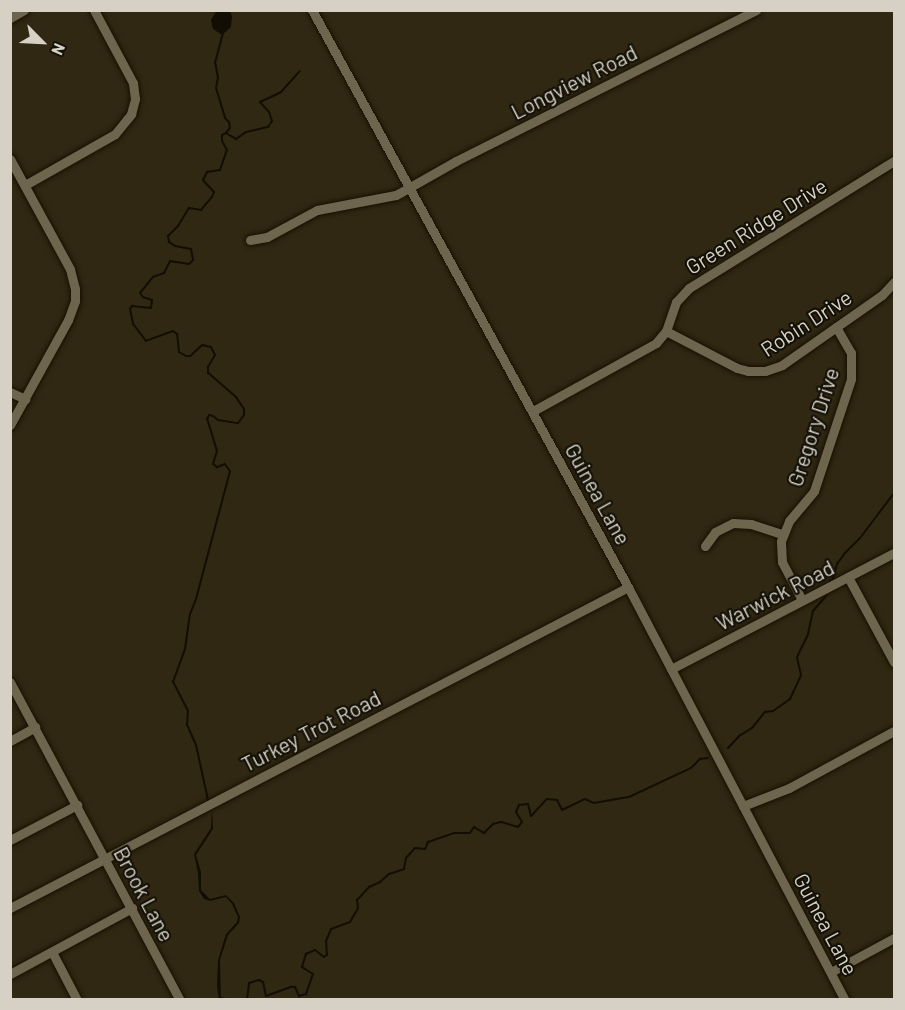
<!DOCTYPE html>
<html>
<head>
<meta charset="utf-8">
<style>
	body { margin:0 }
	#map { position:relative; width:905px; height:1010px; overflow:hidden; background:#302812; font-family:Barlow,sans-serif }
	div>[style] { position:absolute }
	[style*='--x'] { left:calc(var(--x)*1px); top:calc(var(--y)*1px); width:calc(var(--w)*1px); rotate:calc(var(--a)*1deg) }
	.water>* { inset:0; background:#130e03 }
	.stream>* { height:2px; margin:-1px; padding:0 1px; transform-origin:1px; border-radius:1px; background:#130e03 }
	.roads { filter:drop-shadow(0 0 2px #181000) drop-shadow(0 0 2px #181000) }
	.minor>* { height:9px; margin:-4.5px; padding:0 4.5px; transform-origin:4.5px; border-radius:4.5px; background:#6e654e }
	span { translate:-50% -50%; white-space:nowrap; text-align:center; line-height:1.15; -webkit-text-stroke:4.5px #141108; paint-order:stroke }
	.street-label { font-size:21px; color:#d6d1c4 }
	.frame { position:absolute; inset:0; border:12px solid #d6d1c4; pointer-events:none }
	.north { position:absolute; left:12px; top:12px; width:60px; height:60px; -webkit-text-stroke:4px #141108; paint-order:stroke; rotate:114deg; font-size:16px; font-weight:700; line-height:24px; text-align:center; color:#d6d1c4 }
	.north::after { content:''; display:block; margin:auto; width:21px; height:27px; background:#d6d1c4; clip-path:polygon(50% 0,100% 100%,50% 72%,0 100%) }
</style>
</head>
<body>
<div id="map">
	<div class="water">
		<div style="clip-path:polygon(217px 10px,230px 11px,232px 16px,231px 27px,222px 35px,213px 29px,211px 20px)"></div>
		<div style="clip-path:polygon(212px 810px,213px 829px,196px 855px,201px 872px,201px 890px,210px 899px,226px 895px,234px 903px,240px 917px,239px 923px,228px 935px,220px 960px,221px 1000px,219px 999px,217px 986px,218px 960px,226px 934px,237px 922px,238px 917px,232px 904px,226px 897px,210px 901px,204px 899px,199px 891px,198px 873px,194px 854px,211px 828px)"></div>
	</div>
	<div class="stream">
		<div style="--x:223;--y:33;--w:30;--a:105"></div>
		<div style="--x:215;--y:62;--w:15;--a:79"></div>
		<div style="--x:218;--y:77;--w:11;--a:100"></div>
		<div style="--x:216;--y:88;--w:31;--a:73"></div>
		<div style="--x:225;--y:118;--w:6;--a:45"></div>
		<div style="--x:229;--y:122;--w:6;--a:81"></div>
		<div style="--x:230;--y:128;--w:6;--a:129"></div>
		<div style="--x:828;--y:583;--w:6;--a:-39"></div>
		<div style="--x:833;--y:579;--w:16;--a:-75"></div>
		<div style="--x:837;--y:564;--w:14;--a:-54"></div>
		<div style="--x:845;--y:553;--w:21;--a:-45"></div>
		<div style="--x:860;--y:538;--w:56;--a:-52.9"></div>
		<div style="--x:728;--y:748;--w:16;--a:-47"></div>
		<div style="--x:739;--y:736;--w:15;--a:-32"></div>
		<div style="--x:752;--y:728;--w:21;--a:-51"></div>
		<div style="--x:765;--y:712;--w:8;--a:-7"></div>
		<div style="--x:773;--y:711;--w:21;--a:-35"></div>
		<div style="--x:790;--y:699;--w:26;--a:-65"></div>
		<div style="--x:801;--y:675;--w:18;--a:-103"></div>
		<div style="--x:797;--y:657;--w:25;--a:-64"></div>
		<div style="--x:808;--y:634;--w:24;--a:-78"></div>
		<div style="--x:813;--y:611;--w:21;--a:-49"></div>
		<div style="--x:208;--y:800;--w:56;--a:-102.3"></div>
		<div style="--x:196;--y:745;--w:22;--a:-114"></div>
		<div style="--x:187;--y:725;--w:14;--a:-86"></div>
		<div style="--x:188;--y:711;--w:33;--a:-117"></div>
		<div style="--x:173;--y:682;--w:35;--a:-70"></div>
		<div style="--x:185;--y:649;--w:35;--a:-82"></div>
		<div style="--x:190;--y:614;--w:16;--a:-68"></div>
		<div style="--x:196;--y:599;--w:132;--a:-75.1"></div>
		<div style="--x:230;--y:471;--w:9;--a:-126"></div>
		<div style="--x:225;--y:464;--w:9;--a:159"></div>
		<div style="--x:217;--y:467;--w:5;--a:-143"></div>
		<div style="--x:213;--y:464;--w:14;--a:-73"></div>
		<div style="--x:217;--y:451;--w:34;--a:-107"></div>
		<div style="--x:207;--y:419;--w:4;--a:-63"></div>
		<div style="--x:209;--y:415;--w:4;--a:14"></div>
		<div style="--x:213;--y:416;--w:6;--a:39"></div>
		<div style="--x:218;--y:420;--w:20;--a:9"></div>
		<div style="--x:238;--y:423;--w:10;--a:-53"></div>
		<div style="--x:244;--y:415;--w:6;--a:-90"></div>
		<div style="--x:244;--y:409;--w:14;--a:-124"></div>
		<div style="--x:236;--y:397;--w:37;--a:-139"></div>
		<div style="--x:208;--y:373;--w:6;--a:-90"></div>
		<div style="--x:208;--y:367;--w:14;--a:-60"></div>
		<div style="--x:215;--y:355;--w:9;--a:-117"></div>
		<div style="--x:211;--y:347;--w:9;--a:-167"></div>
		<div style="--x:202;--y:345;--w:16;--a:137"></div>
		<div style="--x:190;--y:356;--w:4;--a:180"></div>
		<div style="--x:186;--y:356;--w:8;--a:-150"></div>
		<div style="--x:179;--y:352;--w:18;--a:-96"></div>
		<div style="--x:177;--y:334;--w:5;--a:-143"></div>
		<div style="--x:173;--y:331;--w:29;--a:160"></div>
		<div style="--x:146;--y:341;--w:21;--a:-127"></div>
		<div style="--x:133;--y:324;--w:15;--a:-101"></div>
		<div style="--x:130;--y:309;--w:4;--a:-56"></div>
		<div style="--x:132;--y:306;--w:19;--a:6"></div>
		<div style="--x:151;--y:308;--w:8;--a:-83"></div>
		<div style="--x:152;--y:300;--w:9;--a:-162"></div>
		<div style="--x:143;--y:297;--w:5;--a:-127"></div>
		<div style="--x:140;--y:293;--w:21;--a:-51"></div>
		<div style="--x:153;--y:277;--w:12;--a:-20"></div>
		<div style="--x:164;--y:273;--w:13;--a:-63"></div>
		<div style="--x:170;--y:261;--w:19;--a:9"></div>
		<div style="--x:189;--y:264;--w:6;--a:-45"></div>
		<div style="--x:193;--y:260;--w:11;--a:-100"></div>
		<div style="--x:191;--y:249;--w:16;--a:-169"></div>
		<div style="--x:175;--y:246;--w:7;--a:-146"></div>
		<div style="--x:169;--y:242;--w:6;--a:-99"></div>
		<div style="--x:168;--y:236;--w:14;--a:-45"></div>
		<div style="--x:178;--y:226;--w:21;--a:-59"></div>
		<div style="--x:189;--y:208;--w:12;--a:9"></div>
		<div style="--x:201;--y:210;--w:17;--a:-50"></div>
		<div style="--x:212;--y:197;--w:5;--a:-68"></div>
		<div style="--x:214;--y:192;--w:16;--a:-133"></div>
		<div style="--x:203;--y:180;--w:9;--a:-63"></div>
		<div style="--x:207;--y:172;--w:13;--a:-9"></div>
		<div style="--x:220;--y:170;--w:21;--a:-71"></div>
		<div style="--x:227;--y:150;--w:10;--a:-119"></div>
		<div style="--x:222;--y:141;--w:6;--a:-90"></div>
		<div style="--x:222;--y:135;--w:4;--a:-27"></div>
		<div style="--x:226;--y:133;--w:12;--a:31"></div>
		<div style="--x:236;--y:139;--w:12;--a:-35"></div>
		<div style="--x:246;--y:132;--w:23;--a:-13"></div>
		<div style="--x:268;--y:127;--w:7;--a:-56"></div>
		<div style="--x:272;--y:121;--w:9;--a:-108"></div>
		<div style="--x:269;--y:112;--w:13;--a:-132"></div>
		<div style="--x:260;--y:102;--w:23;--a:-25"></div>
		<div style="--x:281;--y:92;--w:28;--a:-48"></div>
		<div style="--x:221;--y:998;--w:8;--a:14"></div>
		<div style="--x:247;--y:1000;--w:17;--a:-83"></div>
		<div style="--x:249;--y:983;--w:10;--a:-17"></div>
		<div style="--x:259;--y:980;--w:4;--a:27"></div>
		<div style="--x:263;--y:982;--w:14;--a:78"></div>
		<div style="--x:266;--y:996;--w:27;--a:-20"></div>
		<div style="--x:291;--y:987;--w:4;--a:0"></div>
		<div style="--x:295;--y:987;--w:10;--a:66"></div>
		<div style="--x:299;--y:996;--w:7;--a:-16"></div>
		<div style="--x:306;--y:994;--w:21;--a:-71"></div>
		<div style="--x:313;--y:974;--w:13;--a:-148"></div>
		<div style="--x:302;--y:967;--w:14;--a:-73"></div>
		<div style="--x:306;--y:954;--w:10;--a:-24"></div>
		<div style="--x:315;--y:950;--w:11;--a:38"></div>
		<div style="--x:324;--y:957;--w:4;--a:-34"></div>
		<div style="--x:327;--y:955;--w:14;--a:-94"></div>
		<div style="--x:326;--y:941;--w:13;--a:-67"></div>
		<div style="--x:331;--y:929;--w:20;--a:-20"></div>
		<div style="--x:350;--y:922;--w:16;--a:-60"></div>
		<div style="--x:358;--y:908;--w:8;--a:-97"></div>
		<div style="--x:357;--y:900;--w:18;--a:-47"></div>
		<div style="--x:369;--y:887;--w:12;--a:-24"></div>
		<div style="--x:380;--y:882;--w:12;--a:-42"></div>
		<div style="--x:389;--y:874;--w:16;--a:-18"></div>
		<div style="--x:404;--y:869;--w:11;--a:-80"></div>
		<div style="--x:406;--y:858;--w:13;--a:-48"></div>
		<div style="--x:415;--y:848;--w:10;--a:6"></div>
		<div style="--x:425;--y:849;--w:8;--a:-67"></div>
		<div style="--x:428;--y:842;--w:28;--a:-19"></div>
		<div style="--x:454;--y:833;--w:16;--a:0"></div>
		<div style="--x:470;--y:833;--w:7;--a:-56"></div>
		<div style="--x:474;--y:827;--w:12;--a:31"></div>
		<div style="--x:484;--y:833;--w:13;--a:-45"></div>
		<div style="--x:493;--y:824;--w:8;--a:-14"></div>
		<div style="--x:501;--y:822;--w:18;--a:16"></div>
		<div style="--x:518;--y:827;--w:6;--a:-51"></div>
		<div style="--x:522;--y:822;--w:12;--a:-121"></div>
		<div style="--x:516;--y:812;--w:8;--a:-67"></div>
		<div style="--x:519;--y:805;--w:9;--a:-6"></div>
		<div style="--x:528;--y:804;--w:12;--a:76"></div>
		<div style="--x:531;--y:816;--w:23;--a:-47"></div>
		<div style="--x:547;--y:799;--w:10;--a:6"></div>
		<div style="--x:557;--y:800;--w:11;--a:63"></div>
		<div style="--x:562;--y:810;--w:25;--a:-26"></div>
		<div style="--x:585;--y:799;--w:10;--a:24"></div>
		<div style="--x:594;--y:803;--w:36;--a:-10"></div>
		<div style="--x:629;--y:797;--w:68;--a:-25.1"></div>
		<div style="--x:691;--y:768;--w:13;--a:-45"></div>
		<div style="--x:700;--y:759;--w:8;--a:-7"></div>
	</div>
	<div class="roads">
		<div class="minor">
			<div style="--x:312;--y:10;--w:658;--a:61.29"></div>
			<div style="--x:628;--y:587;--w:467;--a:62.3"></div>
			<div style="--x:10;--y:18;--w:16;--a:-30"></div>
			<div style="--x:10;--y:159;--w:125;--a:61.4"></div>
			<div style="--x:70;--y:269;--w:21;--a:76"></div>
			<div style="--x:75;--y:289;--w:12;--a:90"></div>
			<div style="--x:75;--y:301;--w:20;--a:110"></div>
			<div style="--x:68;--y:320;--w:120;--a:118.9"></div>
			<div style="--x:25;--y:185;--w:103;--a:-29.5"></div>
			<div style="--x:115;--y:134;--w:26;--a:-51"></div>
			<div style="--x:131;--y:114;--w:16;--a:-75"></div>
			<div style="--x:135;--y:99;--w:16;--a:-97"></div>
			<div style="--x:133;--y:83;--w:83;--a:-118.1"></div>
			<div style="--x:250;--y:240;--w:17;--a:-10"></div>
			<div style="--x:267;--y:237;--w:57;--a:-28.4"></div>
			<div style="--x:317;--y:210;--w:80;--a:-10.8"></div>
			<div style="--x:396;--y:195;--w:69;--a:-29.5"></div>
			<div style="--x:456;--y:161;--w:336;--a:-26.7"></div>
			<div style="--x:666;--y:331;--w:80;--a:27.5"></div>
			<div style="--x:737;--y:368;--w:11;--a:15"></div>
			<div style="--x:748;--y:371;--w:17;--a:0"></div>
			<div style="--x:765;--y:371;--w:18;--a:-19"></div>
			<div style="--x:782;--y:365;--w:122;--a:-35"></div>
			<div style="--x:882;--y:295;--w:18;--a:-47"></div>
			<div style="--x:10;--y:392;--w:17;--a:25"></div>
			<div style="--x:533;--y:411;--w:141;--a:-28.9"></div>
			<div style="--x:656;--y:343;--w:16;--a:-50"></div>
			<div style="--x:666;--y:331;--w:31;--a:-71"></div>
			<div style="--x:676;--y:302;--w:19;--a:-47"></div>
			<div style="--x:689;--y:288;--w:241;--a:-31.8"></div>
			<div style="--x:705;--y:546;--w:17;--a:-54"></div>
			<div style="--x:715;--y:532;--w:20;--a:-27"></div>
			<div style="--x:733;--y:523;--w:18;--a:3"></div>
			<div style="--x:751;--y:524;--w:33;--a:18"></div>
			<div style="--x:848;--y:577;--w:97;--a:61.6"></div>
			<div style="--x:802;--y:600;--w:43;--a:-117.8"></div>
			<div style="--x:782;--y:562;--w:21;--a:-93"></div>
			<div style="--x:781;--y:541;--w:22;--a:-68"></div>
			<div style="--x:789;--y:521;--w:39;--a:-50"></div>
			<div style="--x:814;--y:491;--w:118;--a:-71.7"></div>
			<div style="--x:851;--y:379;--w:26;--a:-90"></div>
			<div style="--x:851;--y:353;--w:30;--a:-120"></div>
			<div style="--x:671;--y:669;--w:251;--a:-27.5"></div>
			<div style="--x:10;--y:682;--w:361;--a:61.9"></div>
			<div style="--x:10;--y:741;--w:29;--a:-29"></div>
			<div style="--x:743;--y:806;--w:49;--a:-21.4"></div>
			<div style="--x:789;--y:788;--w:119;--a:-28.5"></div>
			<div style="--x:10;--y:840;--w:76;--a:-27.6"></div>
			<div style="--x:10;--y:908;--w:696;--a:-27.45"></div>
			<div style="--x:52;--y:952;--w:54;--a:62.5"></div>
			<div style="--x:831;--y:972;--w:72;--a:-28.4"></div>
			<div style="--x:10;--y:974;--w:139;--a:-28.4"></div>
		</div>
	</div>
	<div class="street-label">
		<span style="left:574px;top:82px;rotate:-27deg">Longview Road</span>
		<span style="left:756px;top:226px;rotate:-32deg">Green Ridge Drive</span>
		<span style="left:806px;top:323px;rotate:-33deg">Robin Drive</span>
		<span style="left:813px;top:427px;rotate:-72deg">Gregory Drive</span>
		<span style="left:598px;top:494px;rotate:61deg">Guinea Lane</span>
		<span style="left:775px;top:595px;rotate:-27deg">Warwick Road</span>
		<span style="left:311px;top:731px;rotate:-27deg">Turkey Trot Road</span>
		<span style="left:144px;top:894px;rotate:62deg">Brook Lane</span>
		<span style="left:826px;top:924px;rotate:62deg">Guinea Lane</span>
	</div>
	<div class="frame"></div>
	<div class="north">N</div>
</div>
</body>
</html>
